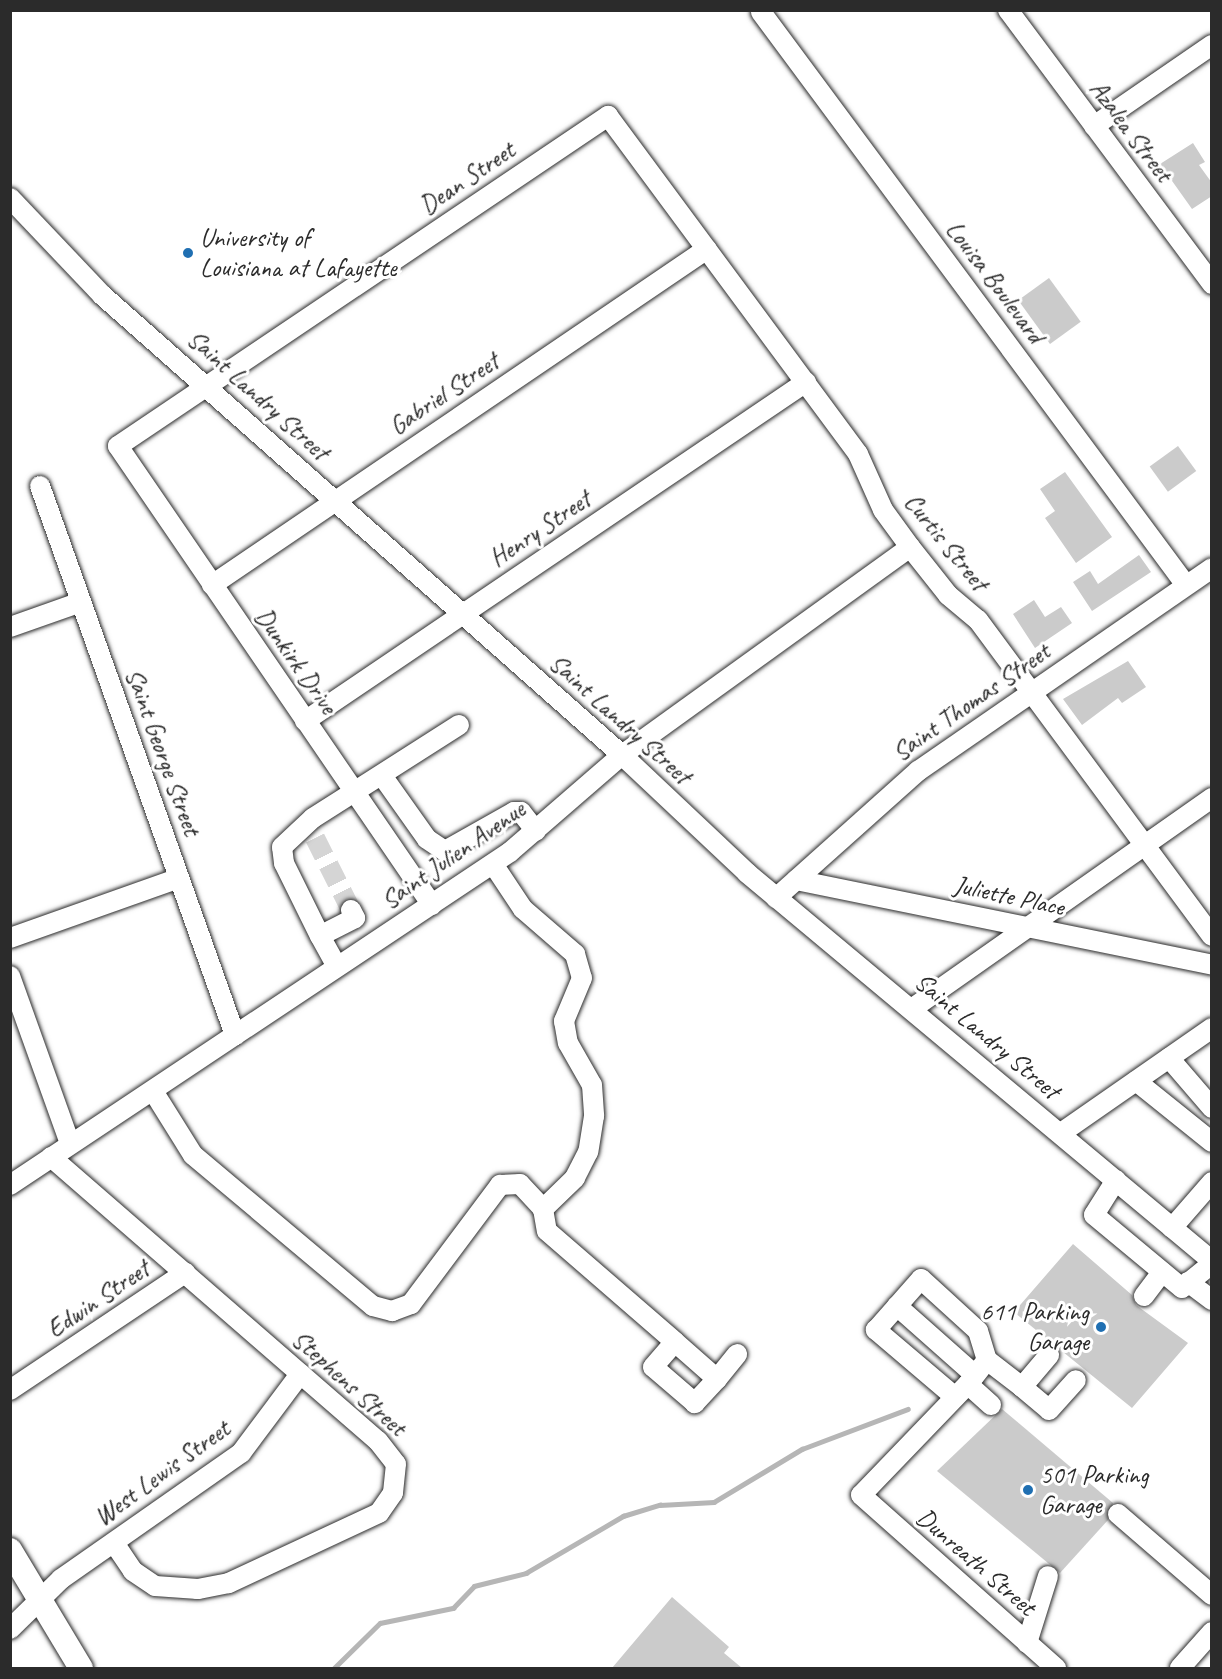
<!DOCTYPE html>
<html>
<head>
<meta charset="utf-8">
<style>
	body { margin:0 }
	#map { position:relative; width:1222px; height:1679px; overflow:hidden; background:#fff; font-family:Caveat,sans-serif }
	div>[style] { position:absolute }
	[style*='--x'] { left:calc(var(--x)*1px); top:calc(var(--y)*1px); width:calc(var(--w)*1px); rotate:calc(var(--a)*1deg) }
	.stream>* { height:4.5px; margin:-2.25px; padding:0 2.25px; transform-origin:2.25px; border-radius:2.25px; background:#b6b6b6 }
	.building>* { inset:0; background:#cbcbcb; transform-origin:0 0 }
	.minor-tunnel>* { height:20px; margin-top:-10px; transform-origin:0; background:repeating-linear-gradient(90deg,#d5d5d5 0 20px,transparent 0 30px) }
	.roads { filter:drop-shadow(0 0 2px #2b2b2b) drop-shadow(0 0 2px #2b2b2b) }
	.minor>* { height:20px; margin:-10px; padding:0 10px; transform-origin:10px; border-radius:10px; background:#fff }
	.major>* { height:24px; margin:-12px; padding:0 12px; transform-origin:12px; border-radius:12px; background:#fff }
	.dots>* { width:16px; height:16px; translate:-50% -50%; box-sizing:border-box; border:3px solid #fff; border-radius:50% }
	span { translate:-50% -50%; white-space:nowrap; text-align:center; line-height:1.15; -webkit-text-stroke:6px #fff; paint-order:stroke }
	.street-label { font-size:26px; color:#2b2b2b }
	.poi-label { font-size:26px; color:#2b2b2b }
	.left { translate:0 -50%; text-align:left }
	.right { translate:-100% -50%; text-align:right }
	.frame { position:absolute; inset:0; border:12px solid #2b2b2b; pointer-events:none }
</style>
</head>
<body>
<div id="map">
	<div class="stream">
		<div style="--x:334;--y:1668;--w:64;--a:-44.4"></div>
		<div style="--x:380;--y:1623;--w:75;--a:-11.6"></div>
		<div style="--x:453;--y:1608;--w:30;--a:-46"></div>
		<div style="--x:474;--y:1586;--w:54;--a:-14"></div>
		<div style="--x:526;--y:1573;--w:113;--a:-30.4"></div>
		<div style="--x:623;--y:1516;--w:39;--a:-17"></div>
		<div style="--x:660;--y:1505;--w:54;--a:-3.2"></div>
		<div style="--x:714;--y:1502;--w:103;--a:-31.1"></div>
		<div style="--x:802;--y:1449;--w:113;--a:-20.7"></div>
	</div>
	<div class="building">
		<div style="clip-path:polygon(1193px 143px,1205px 162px,1199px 165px,1212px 183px,1212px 196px,1192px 209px,1160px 164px)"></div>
		<div style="left:1049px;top:278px;width:54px;height:38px;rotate:54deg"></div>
		<div style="left:1178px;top:446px;width:31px;height:35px;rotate:54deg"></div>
		<div style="clip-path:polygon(1065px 472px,1112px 537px,1076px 563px,1045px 518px,1055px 511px,1040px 489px)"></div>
		<div style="clip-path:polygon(1139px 555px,1151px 572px,1092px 611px,1073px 582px,1090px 571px,1098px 584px)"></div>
		<div style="clip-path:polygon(1034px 600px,1045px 617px,1061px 607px,1072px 623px,1035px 648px,1013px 614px)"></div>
		<div style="clip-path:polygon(1128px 661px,1146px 687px,1122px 703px,1118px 698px,1082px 725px,1063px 699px)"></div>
		<div style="clip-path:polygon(1073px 1244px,1132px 1295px,1136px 1305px,1188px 1343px,1132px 1408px,1014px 1312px)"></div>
		<div style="clip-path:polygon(1002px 1409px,1113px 1503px,1108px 1520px,1060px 1573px,937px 1471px)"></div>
		<div style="clip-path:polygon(672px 1597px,729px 1647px,724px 1653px,742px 1668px,612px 1668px)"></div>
	</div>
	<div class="minor-tunnel">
		<div style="--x:315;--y:838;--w:80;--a:63.4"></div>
	</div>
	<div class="roads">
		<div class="minor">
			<div style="--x:1008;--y:10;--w:342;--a:53.3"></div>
			<div style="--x:761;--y:12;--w:713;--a:53.44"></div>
			<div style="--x:1094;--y:126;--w:143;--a:-34.5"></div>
			<div style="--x:10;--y:198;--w:134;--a:46.5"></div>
			<div style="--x:102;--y:295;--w:694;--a:41.5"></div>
			<div style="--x:622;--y:755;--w:172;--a:43.3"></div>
			<div style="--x:747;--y:873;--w:606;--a:39.84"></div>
			<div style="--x:40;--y:486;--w:583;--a:70.45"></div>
			<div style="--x:212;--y:585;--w:598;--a:-34.17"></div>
			<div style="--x:10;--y:627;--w:75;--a:-19.4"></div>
			<div style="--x:305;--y:721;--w:605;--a:-34.08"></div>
			<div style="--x:383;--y:777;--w:76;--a:54.6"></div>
			<div style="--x:427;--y:839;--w:22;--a:34"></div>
			<div style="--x:445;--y:851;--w:79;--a:-29.5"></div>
			<div style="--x:514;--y:812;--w:7;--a:0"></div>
			<div style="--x:521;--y:812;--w:24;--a:52"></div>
			<div style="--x:493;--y:864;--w:54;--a:56.3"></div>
			<div style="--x:523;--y:909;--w:69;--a:40.9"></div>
			<div style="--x:575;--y:954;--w:25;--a:74"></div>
			<div style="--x:582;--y:978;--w:47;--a:112.7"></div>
			<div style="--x:564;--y:1021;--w:22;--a:80"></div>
			<div style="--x:568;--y:1043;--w:48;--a:60.3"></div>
			<div style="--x:592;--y:1085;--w:31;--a:86"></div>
			<div style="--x:594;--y:1116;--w:36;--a:99"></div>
			<div style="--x:588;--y:1152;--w:29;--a:117"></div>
			<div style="--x:575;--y:1178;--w:45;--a:135.9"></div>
			<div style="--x:796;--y:880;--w:425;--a:11.5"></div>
			<div style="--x:776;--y:898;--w:191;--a:-41.8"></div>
			<div style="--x:918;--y:771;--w:357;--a:-34.6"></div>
			<div style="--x:432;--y:905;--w:556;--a:-124.38"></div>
			<div style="--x:118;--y:446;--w:591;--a:-33.96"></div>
			<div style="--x:608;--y:116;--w:420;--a:53.5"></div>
			<div style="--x:858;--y:454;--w:61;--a:65.9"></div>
			<div style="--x:883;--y:510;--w:46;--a:53.9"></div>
			<div style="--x:910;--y:547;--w:61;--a:51.6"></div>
			<div style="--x:948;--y:595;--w:39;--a:40"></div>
			<div style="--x:978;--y:620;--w:393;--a:53.5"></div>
			<div style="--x:351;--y:910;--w:9;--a:63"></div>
			<div style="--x:355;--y:918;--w:39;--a:153"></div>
			<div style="--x:320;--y:936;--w:81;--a:-116.3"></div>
			<div style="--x:284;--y:863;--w:16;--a:-97"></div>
			<div style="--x:282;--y:847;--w:42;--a:-43.1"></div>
			<div style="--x:313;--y:818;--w:173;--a:-32.5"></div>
			<div style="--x:320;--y:936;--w:35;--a:61"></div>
			<div style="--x:10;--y:938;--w:179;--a:-19.5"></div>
			<div style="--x:10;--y:976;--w:178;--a:70.3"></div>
			<div style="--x:913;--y:1008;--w:365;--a:-35.1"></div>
			<div style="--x:1169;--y:1058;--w:66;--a:49.3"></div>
			<div style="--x:1136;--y:1081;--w:97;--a:38.8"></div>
			<div style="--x:153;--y:1091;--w:75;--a:58"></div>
			<div style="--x:193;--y:1155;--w:235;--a:40"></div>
			<div style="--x:373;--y:1306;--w:20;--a:15"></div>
			<div style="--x:392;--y:1311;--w:20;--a:-20"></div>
			<div style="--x:411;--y:1304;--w:149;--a:-53.2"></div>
			<div style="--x:500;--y:1185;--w:20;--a:-3"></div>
			<div style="--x:520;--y:1184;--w:34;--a:47"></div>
			<div style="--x:543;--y:1209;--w:22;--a:80"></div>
			<div style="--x:547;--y:1231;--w:169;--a:40.9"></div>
			<div style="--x:675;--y:1342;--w:56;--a:41.4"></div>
			<div style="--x:717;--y:1379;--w:33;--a:133"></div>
			<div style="--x:695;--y:1403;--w:55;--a:-139.4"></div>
			<div style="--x:653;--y:1367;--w:33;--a:-49"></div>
			<div style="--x:1061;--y:1133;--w:184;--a:-34.8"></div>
			<div style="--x:51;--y:1157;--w:433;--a:41"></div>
			<div style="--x:378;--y:1441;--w:29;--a:52"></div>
			<div style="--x:396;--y:1464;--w:29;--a:96"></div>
			<div style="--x:393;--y:1493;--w:24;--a:125"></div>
			<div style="--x:379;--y:1513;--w:166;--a:155"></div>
			<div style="--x:229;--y:1583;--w:32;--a:169"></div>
			<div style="--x:198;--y:1589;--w:43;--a:-176"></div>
			<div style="--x:155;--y:1586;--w:27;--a:-146"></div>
			<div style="--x:133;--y:1571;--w:34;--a:-124"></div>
			<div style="--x:1116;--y:1180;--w:41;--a:122.2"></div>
			<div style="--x:1094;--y:1215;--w:114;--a:39.7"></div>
			<div style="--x:1182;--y:1288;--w:38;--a:-39"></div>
			<div style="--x:10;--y:1185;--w:601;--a:-33.66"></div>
			<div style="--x:510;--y:852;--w:148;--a:-40.9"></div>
			<div style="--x:622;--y:755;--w:355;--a:-35.8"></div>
			<div style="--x:1172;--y:1228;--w:61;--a:-49"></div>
			<div style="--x:1188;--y:1282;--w:30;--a:37"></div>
			<div style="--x:1144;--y:1296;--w:30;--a:-53"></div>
			<div style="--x:897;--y:1306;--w:104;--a:41.5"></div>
			<div style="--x:987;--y:1360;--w:44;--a:37.6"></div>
			<div style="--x:1022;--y:1387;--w:42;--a:-49.8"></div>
			<div style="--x:717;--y:1379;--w:32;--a:-51"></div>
			<div style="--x:1022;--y:1387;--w:35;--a:40"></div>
			<div style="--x:1049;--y:1410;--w:40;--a:-48"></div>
			<div style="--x:10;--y:1390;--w:211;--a:-33.8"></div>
			<div style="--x:955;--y:1397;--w:104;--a:-139.7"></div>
			<div style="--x:876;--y:1330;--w:68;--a:-48.6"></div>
			<div style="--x:921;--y:1279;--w:77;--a:42.4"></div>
			<div style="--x:978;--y:1331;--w:30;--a:73"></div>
			<div style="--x:987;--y:1360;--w:31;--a:128"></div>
			<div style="--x:991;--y:1405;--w:31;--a:-138"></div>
			<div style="--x:968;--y:1384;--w:154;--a:133.9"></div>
			<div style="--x:861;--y:1495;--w:261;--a:41.6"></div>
			<div style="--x:1118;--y:1514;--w:124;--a:40.8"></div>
			<div style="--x:10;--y:1629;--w:71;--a:-44.4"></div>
			<div style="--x:61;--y:1579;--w:220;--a:-35"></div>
			<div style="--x:241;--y:1453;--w:99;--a:-53.2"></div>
			<div style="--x:1027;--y:1643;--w:70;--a:-72.6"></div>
			<div style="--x:1180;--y:1668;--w:48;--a:-48.4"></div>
		</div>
		<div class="major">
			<div style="--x:10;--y:1550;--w:138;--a:59"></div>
		</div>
	</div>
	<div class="dots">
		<div style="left:188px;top:253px;background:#1f6fb2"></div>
		<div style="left:1101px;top:1327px;background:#1f6fb2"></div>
		<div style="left:1028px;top:1490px;background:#1f6fb2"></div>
	</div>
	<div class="street-label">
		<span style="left:1131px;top:131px;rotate:53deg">Azalea Street</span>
		<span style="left:467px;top:178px;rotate:-34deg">Dean Street</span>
		<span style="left:995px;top:282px;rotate:53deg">Louisa Boulevard</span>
		<span style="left:444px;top:394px;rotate:-34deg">Gabriel Street</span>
		<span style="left:258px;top:395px;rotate:42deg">Saint Landry Street</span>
		<span style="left:540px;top:529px;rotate:-34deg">Henry Street</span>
		<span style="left:946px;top:542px;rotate:51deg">Curtis Street</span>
		<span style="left:296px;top:661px;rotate:55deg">Dunkirk Drive</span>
		<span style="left:971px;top:702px;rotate:-35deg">Saint Thomas Street</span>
		<span style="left:620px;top:719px;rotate:42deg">Saint Landry Street</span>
		<span style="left:163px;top:752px;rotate:70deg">Saint George Street</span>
		<span style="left:453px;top:855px;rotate:-35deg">Saint Julien Avenue</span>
		<span style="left:1009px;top:896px;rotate:12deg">Juliette Place</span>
		<span style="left:987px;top:1036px;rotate:40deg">Saint Landry Street</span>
		<span style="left:98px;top:1299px;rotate:-34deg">Edwin Street</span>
		<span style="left:349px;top:1383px;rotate:42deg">Stephens Street</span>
		<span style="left:162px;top:1473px;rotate:-36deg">West Lewis Street</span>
		<span style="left:976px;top:1562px;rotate:41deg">Dunreath Street</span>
	</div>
	<div class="poi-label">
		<span class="left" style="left:200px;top:253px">University of<br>Louisiana at Lafayette</span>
		<span class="right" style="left:1089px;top:1327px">611 Parking<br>Garage</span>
		<span class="left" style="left:1040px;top:1490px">501 Parking<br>Garage</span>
	</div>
	<div class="frame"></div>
</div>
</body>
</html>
